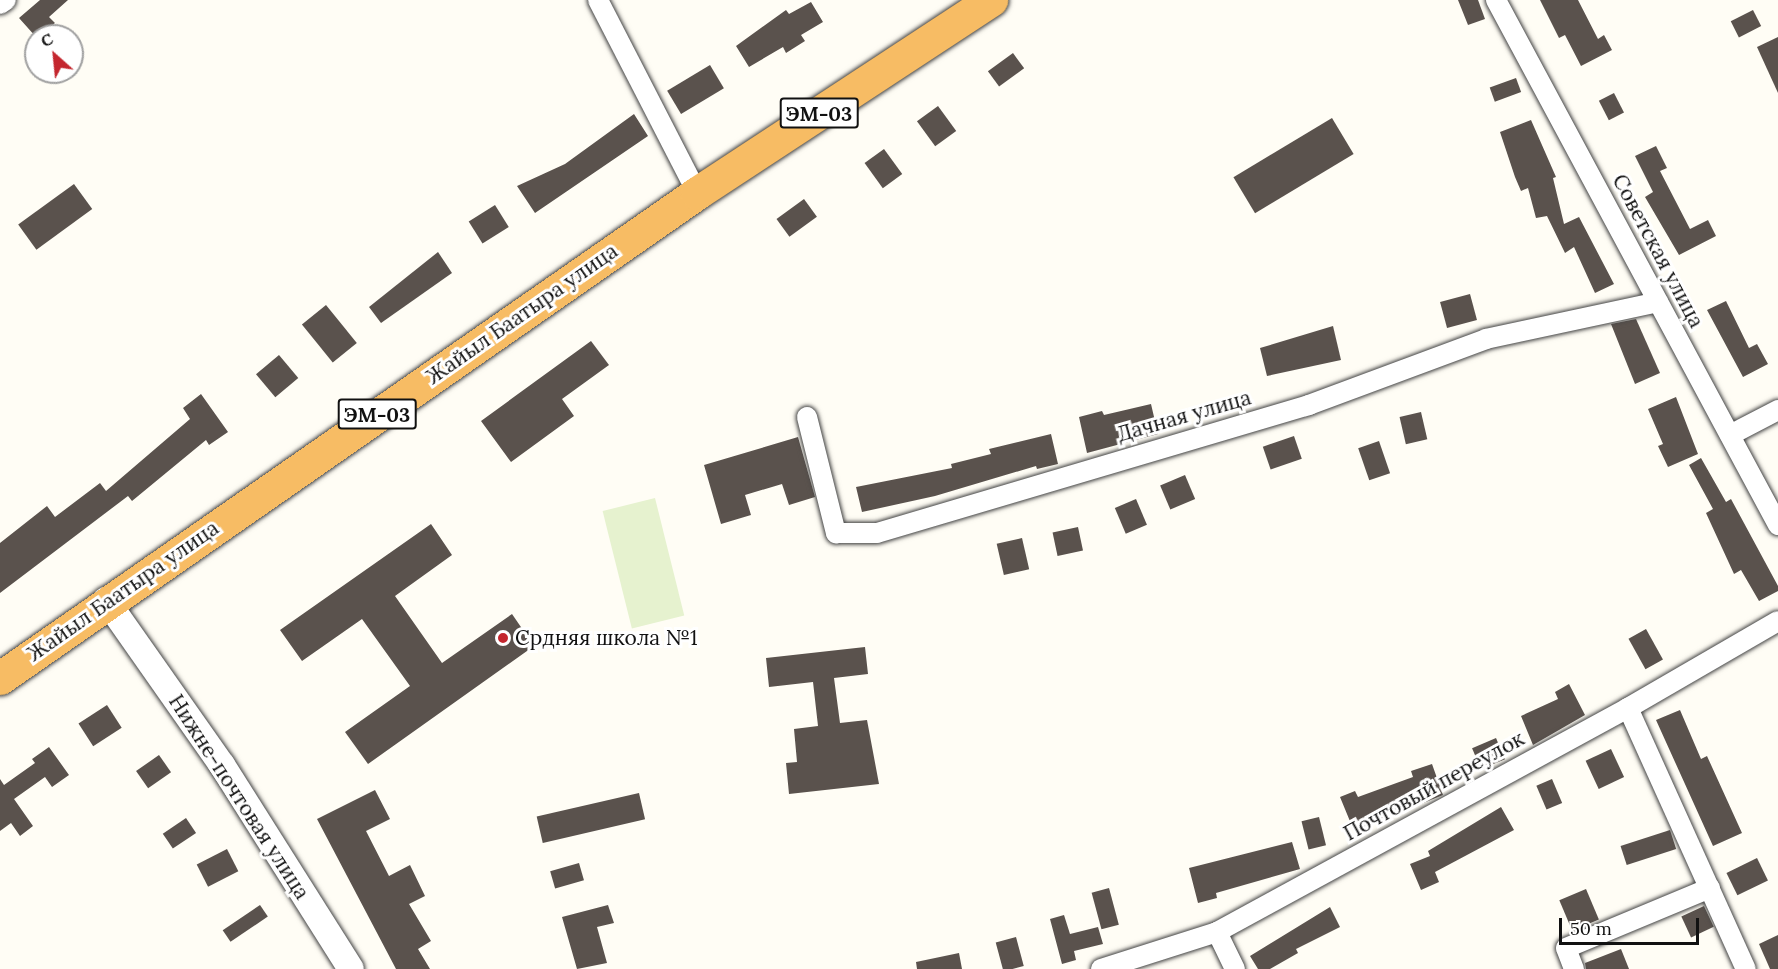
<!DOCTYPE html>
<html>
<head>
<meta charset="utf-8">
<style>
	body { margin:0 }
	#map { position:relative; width:1778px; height:969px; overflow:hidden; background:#fffdf5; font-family:Lora,serif }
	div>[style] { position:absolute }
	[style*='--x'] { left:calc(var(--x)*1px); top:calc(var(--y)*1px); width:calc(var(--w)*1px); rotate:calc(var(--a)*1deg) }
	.pitch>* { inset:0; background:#e6f2cf; transform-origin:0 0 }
	.building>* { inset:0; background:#5a524d; transform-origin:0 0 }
	.roads { filter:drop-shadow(0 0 2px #444) drop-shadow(0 0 2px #444) }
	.minor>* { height:20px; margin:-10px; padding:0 10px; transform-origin:10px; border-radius:10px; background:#fff }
	.tertiary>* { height:26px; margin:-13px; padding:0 13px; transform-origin:13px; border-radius:13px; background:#fff }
	.trunk>* { height:33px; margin:-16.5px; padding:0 16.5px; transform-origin:16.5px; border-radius:16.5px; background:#f7bc64 }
	.dots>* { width:16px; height:16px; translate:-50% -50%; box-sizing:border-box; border:3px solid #fff; border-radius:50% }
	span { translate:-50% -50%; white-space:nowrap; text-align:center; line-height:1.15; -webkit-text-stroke:6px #fff; paint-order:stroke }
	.shield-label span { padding:2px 4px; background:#fff; border:2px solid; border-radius:4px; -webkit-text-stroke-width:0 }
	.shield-label { font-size:20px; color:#111; font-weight:700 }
	.street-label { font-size:21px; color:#111 }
	.poi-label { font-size:21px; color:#111 }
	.left { translate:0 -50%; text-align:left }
	.north { position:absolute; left:24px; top:24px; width:60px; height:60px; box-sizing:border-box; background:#fff; border:2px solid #a0a0a0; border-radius:50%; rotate:333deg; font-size:16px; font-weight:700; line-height:24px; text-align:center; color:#111 }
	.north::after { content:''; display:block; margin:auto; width:21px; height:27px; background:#c4262e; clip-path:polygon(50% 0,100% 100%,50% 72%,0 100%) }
	.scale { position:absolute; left:1559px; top:918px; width:140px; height:27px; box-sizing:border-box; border:3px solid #111; border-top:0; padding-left:8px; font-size:18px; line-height:21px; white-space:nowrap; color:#111; -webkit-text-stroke:4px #fff; paint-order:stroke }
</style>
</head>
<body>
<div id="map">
	<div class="pitch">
		<div style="left:655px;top:498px;width:121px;height:54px;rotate:76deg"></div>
	</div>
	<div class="building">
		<div style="clip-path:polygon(40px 0,68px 0,49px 17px,55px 23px,36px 37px,19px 18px)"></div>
		<div style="clip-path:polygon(1458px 0,1478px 0,1485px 19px,1468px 25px)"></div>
		<div style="clip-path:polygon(1540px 0,1578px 0,1598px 39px,1604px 35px,1612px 50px,1581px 66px,1565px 35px,1559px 38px)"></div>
		<div style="clip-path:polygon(811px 2px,823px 22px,801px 35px,805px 41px,786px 53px,783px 47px,749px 67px,736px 46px,786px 10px,789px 14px)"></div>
		<div style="left:1753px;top:10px;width:18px;height:25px;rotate:63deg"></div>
		<div style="clip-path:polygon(1778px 37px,1778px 93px,1757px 47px)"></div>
		<div style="left:1013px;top:53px;width:19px;height:31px;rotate:54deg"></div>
		<div style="left:710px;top:65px;width:27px;height:50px;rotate:59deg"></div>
		<div style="left:1516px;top:78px;width:15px;height:28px;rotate:70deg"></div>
		<div style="left:1614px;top:93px;width:22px;height:17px;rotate:63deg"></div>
		<div style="left:938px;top:106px;width:31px;height:26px;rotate:54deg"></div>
		<div style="clip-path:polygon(634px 114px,648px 136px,535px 213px,517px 186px,565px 164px)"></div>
		<div style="left:1332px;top:118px;width:42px;height:115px;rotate:59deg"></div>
		<div style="clip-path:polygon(1531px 120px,1556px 177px,1553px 178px,1564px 224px,1579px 217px,1614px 284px,1595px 293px,1574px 247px,1565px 253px,1547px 216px,1536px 218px,1528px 188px,1521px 191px,1515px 177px,1500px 132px)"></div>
		<div style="clip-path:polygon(1656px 146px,1667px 168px,1660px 171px,1690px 229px,1708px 220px,1716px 236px,1679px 255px,1645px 197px,1653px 192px,1635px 156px)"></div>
		<div style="left:884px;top:149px;width:31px;height:24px;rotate:54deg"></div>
		<div style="left:74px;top:184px;width:31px;height:69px;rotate:54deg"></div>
		<div style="left:804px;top:199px;width:22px;height:34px;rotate:54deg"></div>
		<div style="left:495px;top:205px;width:26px;height:31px;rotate:58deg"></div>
		<div style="clip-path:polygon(438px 252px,452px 273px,381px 323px,369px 307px)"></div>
		<div style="left:1470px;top:294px;width:27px;height:31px;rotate:75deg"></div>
		<div style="clip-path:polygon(1726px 301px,1749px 348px,1757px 344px,1768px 364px,1743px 377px,1707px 310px)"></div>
		<div style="left:326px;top:305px;width:49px;height:31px;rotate:51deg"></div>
		<div style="clip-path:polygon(1636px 319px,1660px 373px,1635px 384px,1611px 324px)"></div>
		<div style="clip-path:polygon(1333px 326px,1341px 360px,1267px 376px,1260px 348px)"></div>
		<div style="clip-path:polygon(591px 341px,609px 365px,562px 399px,574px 416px,511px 462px,481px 421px)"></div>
		<div style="left:279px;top:355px;width:30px;height:30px;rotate:50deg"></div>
		<div style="clip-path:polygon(201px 394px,228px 432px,209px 445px,206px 440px,132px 501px,128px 496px,0 593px,0 543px,47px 506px,55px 517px,100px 483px,106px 491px,190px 419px,183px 408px)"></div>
		<div style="clip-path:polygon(1676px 397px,1698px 454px,1668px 467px,1658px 446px,1663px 444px,1648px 409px)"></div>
		<div style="clip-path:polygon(1151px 404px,1158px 434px,1087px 453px,1079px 417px,1102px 411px,1104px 415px)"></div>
		<div style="left:1421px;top:412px;width:28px;height:22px;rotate:77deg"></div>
		<div style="clip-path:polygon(1051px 434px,1058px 464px,1037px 469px,1036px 466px,935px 496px,862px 512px,856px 487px,952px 468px,951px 464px,991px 454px,989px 449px)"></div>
		<div style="left:1294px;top:436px;width:24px;height:33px;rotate:71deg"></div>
		<div style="clip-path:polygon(798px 437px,815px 497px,789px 505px,782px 484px,745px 495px,751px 515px,721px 524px,704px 465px)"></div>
		<div style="left:1379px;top:441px;width:34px;height:22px;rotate:71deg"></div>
		<div style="clip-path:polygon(1701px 458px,1726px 502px,1731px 499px,1778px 586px,1778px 591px,1759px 601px,1741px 570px,1734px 574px,1706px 513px,1713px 509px,1689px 465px)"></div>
		<div style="left:1185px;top:475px;width:26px;height:27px;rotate:67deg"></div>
		<div style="left:1136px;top:499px;width:28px;height:23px;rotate:67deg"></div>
		<div style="clip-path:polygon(431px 524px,452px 555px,395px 596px,442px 663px,512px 614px,534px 646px,368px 764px,345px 732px,410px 686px,362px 619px,302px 661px,280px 630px)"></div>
		<div style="left:1078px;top:527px;width:24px;height:26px;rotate:78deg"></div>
		<div style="left:1022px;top:538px;width:32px;height:26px;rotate:77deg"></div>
		<div style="left:1646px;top:629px;width:35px;height:20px;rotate:61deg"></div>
		<div style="clip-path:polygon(865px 647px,868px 674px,834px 678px,840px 723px,867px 720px,879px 784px,789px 794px,786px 763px,797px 762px,794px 729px,818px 726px,813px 682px,769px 687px,766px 658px)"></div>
		<div style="clip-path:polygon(1569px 684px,1585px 715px,1533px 745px,1521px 716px,1558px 699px,1555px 692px)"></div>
		<div style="left:107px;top:705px;width:27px;height:34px;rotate:57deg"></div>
		<div style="clip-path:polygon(1680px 710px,1701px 759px,1707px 756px,1742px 833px,1713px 846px,1656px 720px)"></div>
		<div style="left:1496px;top:738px;width:23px;height:26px;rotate:67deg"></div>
		<div style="clip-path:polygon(49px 747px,69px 775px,52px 787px,45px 777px,14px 799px,33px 826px,20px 836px,11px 823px,0 831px,0 779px,4px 785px,35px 763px,32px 759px)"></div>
		<div style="left:1611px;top:749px;width:31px;height:28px;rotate:65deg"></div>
		<div style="left:159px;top:755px;width:21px;height:28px;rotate:55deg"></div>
		<div style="clip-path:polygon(1432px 764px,1443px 795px,1354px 831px,1340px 797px,1355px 791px,1358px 797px,1413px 777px,1411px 771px)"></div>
		<div style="left:1552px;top:779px;width:26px;height:17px;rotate:67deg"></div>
		<div style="clip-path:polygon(375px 790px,390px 819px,366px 831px,389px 876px,410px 865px,425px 896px,409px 904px,431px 941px,418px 949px,430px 969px,396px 969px,317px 819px)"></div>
		<div style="left:639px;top:793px;width:27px;height:105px;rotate:77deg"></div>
		<div style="clip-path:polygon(1501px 807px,1514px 830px,1435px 872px,1439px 882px,1421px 890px,1410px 864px,1430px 856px,1428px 851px)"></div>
		<div style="left:1319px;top:817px;width:29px;height:18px;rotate:76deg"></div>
		<div style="left:186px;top:818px;width:18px;height:28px;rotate:56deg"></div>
		<div style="left:1670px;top:830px;width:20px;height:52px;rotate:72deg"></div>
		<div style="clip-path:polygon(1292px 842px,1300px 869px,1216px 893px,1217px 898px,1198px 903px,1189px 868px)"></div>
		<div style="left:227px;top:849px;width:25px;height:34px;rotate:63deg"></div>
		<div style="left:1757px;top:858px;width:25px;height:34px;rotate:64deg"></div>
		<div style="left:579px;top:863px;width:18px;height:30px;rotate:74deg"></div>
		<div style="left:1109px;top:888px;width:38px;height:18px;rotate:75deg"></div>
		<div style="left:1586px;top:889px;width:33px;height:29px;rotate:67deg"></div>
		<div style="left:260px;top:905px;width:14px;height:45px;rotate:56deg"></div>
		<div style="clip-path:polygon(608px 905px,614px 923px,597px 927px,607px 963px,577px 969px,562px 917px)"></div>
		<div style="left:1704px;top:906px;width:23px;height:25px;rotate:65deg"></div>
		<div style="clip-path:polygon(1330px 907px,1340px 927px,1296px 949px,1298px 953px,1270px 969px,1258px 969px,1250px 956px)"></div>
		<div style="clip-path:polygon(1064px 915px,1070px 934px,1098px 927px,1103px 944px,1074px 951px,1076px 960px,1062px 964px,1050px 919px)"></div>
		<div style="clip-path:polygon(1778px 935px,1778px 969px,1770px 969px,1759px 944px)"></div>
		<div style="left:1016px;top:937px;width:30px;height:21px;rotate:75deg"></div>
		<div style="clip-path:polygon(1621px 949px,1629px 969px,1586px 969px,1585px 963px)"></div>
		<div style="clip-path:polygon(959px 953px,962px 969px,917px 969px,916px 962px)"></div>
	</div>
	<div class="roads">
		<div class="minor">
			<div style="--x:598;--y:0;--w:217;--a:62.8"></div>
			<div style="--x:1496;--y:0;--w:596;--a:61.76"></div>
			<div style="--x:0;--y:4;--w:7;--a:-34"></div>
			<div style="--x:807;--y:417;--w:120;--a:76"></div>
			<div style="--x:836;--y:533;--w:41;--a:0"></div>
			<div style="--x:877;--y:533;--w:451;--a:-16.5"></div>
			<div style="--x:1309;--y:405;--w:189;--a:-20.4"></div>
			<div style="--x:1486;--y:339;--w:176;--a:-12.1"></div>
			<div style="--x:1730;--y:435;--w:54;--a:-27.5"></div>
			<div style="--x:1628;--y:708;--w:286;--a:65.7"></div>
			<div style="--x:1217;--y:932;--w:41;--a:64.1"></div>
			<div style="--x:1101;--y:969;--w:122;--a:-17.7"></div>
			<div style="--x:1217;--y:932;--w:468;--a:-28.6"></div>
			<div style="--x:1628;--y:708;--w:173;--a:-30.1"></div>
			<div style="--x:1574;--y:969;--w:22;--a:-111"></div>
			<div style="--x:1566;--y:948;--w:156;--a:-22.6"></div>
		</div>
		<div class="tertiary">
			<div style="--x:106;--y:600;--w:202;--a:54.9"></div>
			<div style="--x:222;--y:765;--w:241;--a:57.7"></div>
		</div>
		<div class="trunk">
			<div style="--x:0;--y:678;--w:849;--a:-34.83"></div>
			<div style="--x:697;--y:193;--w:352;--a:-33.3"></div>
		</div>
	</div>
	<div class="dots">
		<div style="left:503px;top:638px;background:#c4262e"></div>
	</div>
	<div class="shield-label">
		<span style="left:819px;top:113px">ЭМ-03</span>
		<span style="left:377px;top:414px">ЭМ-03</span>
	</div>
	<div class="street-label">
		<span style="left:1658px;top:251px;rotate:62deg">Советская улица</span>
		<span style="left:522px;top:314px;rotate:-35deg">Жайыл Баатыра улица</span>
		<span style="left:1184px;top:416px;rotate:-16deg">Дачная улица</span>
		<span style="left:123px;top:591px;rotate:-35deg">Жайыл Баатыра улица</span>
		<span style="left:1434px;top:786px;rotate:-29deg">Почтовый переулок</span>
		<span style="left:239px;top:797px;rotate:57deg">Нижне-почтовая улица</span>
	</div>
	<div class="poi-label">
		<span class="left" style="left:515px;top:638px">Срдняя школа №1</span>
	</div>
	<div class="north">С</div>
	<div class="scale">50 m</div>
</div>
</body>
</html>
